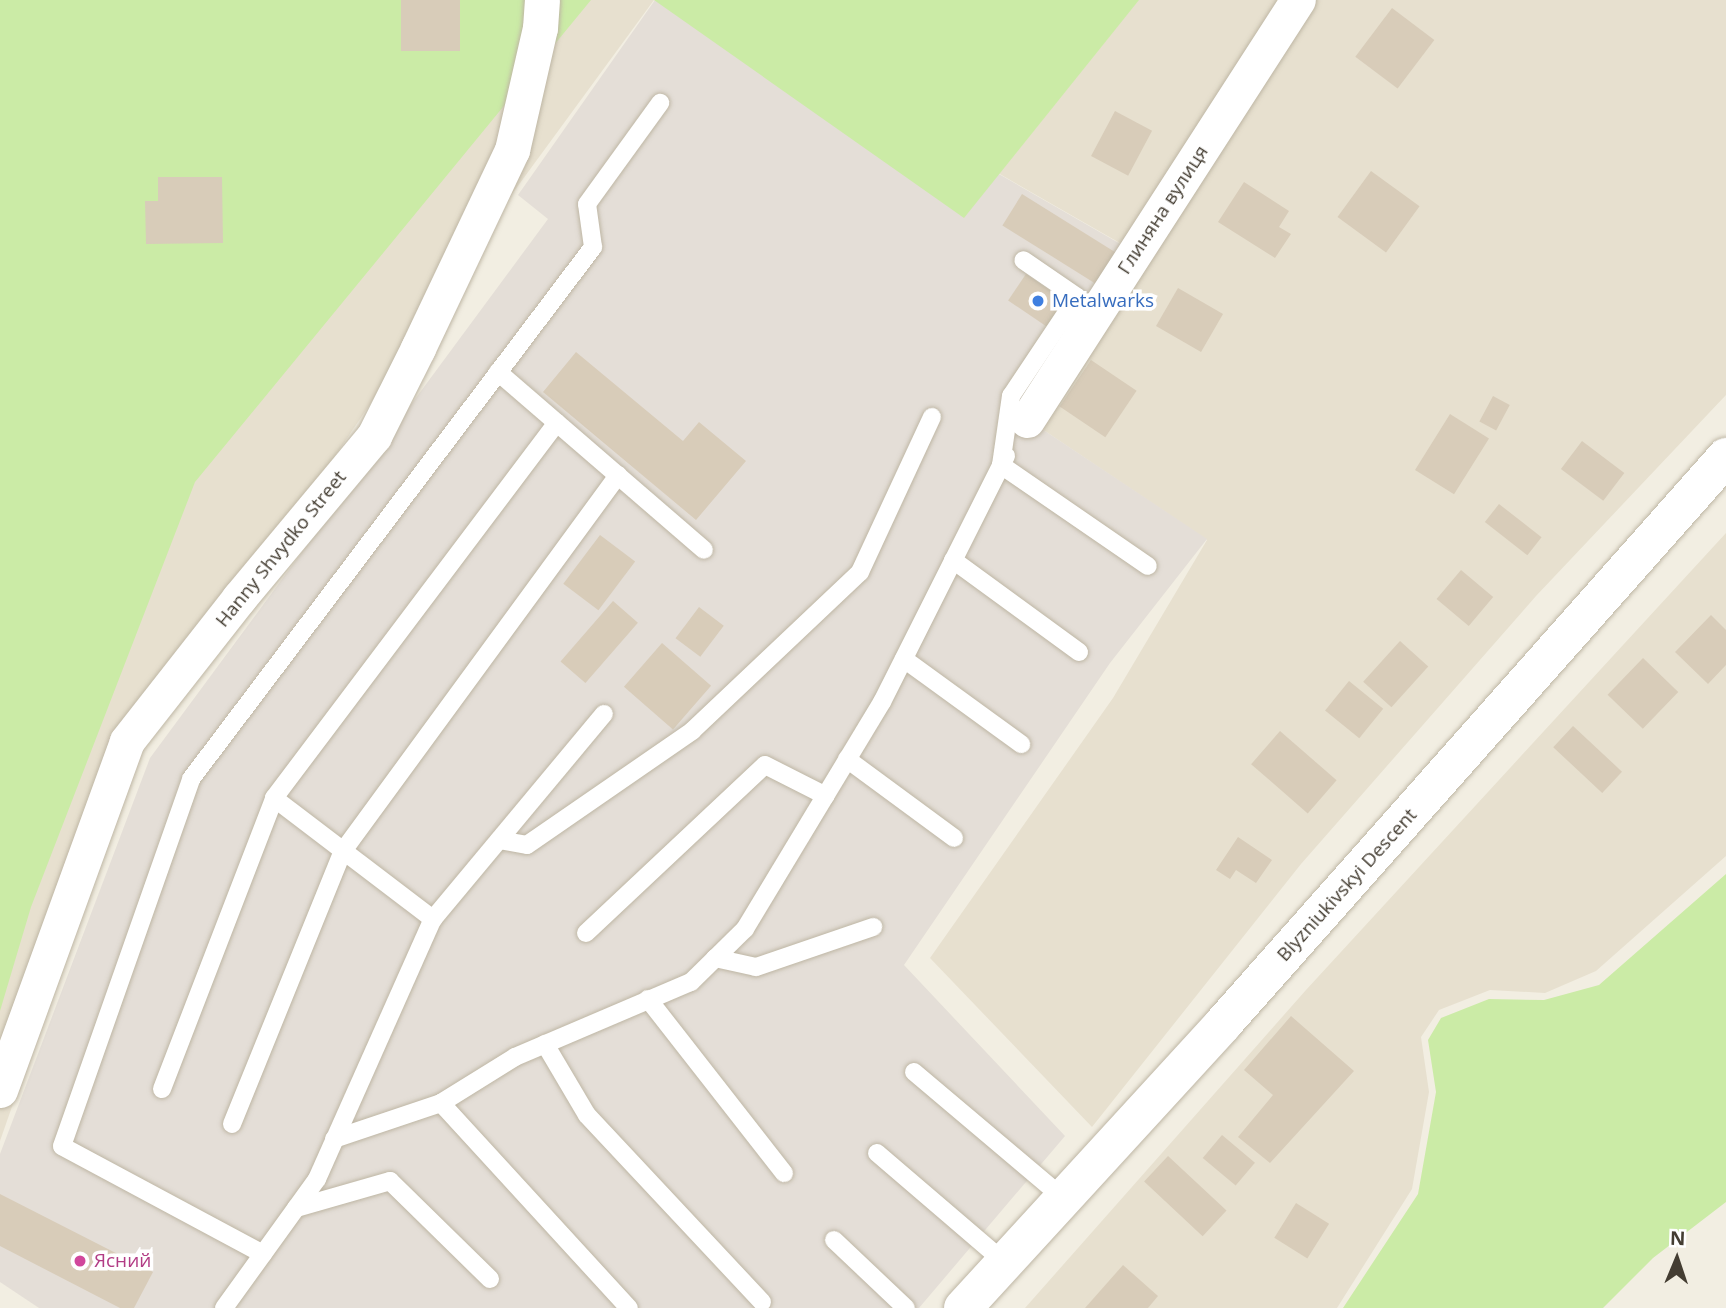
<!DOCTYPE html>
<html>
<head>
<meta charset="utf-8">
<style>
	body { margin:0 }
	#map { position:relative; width:1726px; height:1308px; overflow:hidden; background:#f2eee2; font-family:"Open Sans",sans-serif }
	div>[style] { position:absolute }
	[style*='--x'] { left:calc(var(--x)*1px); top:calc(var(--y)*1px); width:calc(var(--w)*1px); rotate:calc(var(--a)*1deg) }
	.residential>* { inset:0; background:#e7e0cf }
	.industrial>* { inset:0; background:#e4ded7 }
	.green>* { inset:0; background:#cbeba6 }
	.building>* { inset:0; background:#d8ccb9; transform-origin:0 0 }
	.roads { filter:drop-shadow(0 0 2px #beb6a4) drop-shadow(0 0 2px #beb6a4) }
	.service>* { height:18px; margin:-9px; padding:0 9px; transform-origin:9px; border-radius:9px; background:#fff }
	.minor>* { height:35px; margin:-17.5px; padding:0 17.5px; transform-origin:17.5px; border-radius:17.5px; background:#fff }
	.tertiary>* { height:38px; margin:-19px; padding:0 19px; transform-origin:19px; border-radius:19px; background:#fff }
	.dots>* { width:19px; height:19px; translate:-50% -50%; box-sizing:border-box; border:4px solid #fff; border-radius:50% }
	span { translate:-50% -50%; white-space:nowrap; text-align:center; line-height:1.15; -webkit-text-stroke:7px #fff; paint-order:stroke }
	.street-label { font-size:19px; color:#443d32 }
	.shop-label { font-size:19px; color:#366cbe }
	.left { translate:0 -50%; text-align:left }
	.hotel-label { font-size:19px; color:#b23c85 }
	.north { position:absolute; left:1642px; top:1224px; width:70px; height:70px; -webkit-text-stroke:5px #fff; paint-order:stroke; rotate:2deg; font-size:19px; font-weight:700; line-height:28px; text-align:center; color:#443d32 }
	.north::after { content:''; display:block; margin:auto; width:24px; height:32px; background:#443d32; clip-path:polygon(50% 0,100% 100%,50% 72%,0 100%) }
</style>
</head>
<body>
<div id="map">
	<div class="residential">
		<div style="clip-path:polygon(0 0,654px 0,512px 194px,137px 749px,0 1141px)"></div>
		<div style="clip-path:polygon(696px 0,1726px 0,1726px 395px,1536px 596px,1301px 864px,1092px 1127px,930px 958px,1113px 698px,1207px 540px,1039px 427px,1146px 258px)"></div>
		<div style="clip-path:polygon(1726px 533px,1726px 856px,1596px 971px,1545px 993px,1490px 990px,1439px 1010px,1421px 1037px,1429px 1092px,1412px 1189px,1337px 1308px,1025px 1308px,1306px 990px)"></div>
	</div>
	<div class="industrial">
		<div style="clip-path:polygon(655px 0,696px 0,1124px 246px,1039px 427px,1207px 539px,1110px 663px,904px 965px,1065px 1136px,919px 1308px,39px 1308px,0 1282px,0 1154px,150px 758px,548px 219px,518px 195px)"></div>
	</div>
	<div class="green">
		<div style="clip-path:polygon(0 0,591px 0,195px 482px,31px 907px,0 1011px)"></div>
		<div style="clip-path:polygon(654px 0,1139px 0,964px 218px)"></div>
		<div style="clip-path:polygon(1726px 874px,1726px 1202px,1653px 1258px,1603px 1308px,1343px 1308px,1418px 1194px,1436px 1092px,1428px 1040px,1441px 1018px,1489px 999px,1544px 1000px,1599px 985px)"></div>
	</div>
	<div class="building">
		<div style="left:401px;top:0;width:59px;height:51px"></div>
		<div style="left:1392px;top:8px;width:53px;height:61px;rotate:37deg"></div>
		<div style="left:1115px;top:111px;width:42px;height:51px;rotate:28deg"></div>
		<div style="left:1371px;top:171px;width:60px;height:57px;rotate:36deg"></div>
		<div style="clip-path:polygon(158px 177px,222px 177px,223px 243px,146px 244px,145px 201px,158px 201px)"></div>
		<div style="clip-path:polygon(1244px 182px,1289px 211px,1279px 227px,1291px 234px,1275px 258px,1218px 222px)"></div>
		<div style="left:1022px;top:194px;width:110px;height:37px;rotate:32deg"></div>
		<div style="left:1026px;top:274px;width:50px;height:32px;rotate:34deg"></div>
		<div style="left:1178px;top:288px;width:52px;height:44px;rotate:30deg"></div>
		<div style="clip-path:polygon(576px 352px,683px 441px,699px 422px,746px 461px,696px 520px,543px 392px)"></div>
		<div style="left:1091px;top:360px;width:55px;height:56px;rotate:34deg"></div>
		<div style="left:1493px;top:396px;width:19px;height:29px;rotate:28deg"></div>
		<div style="left:1450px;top:414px;width:46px;height:66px;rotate:32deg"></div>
		<div style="left:1582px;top:441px;width:53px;height:35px;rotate:37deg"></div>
		<div style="left:1499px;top:504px;width:54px;height:23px;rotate:38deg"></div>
		<div style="left:600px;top:535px;width:44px;height:61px;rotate:37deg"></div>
		<div style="left:1461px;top:570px;width:42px;height:38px;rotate:40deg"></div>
		<div style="left:613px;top:601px;width:33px;height:80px;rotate:41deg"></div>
		<div style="left:699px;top:607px;width:31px;height:39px;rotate:37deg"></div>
		<div style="clip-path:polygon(1711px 615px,1726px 630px,1726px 665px,1708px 684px,1675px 652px)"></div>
		<div style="left:1400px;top:641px;width:38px;height:55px;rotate:42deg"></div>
		<div style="left:662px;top:643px;width:65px;height:58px;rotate:41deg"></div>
		<div style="left:1643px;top:658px;width:49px;height:51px;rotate:44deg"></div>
		<div style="left:1349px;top:681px;width:44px;height:38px;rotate:39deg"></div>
		<div style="left:1573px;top:726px;width:67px;height:29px;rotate:43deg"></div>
		<div style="left:1280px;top:731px;width:75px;height:44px;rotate:41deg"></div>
		<div style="clip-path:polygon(1238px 837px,1272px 860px,1256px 883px,1236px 870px,1230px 879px,1216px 870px)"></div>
		<div style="clip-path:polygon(1291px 1016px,1354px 1071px,1270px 1163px,1238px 1137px,1273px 1095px,1244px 1070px)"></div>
		<div style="left:1222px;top:1135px;width:43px;height:30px;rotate:40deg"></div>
		<div style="left:1168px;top:1156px;width:80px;height:35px;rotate:43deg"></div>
		<div style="clip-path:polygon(0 1194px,153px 1272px,134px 1308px,120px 1308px,0 1246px)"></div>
		<div style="left:1296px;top:1203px;width:39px;height:41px;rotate:32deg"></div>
		<div style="clip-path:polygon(1123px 1265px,1158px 1296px,1148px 1308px,1085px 1308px)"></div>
	</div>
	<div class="roads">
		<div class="service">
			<div style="--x:498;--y:372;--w:272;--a:40.8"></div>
			<div style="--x:1006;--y:456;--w:10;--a:119"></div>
			<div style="--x:1001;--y:465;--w:178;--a:34.5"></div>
			<div style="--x:953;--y:560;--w:156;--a:36.1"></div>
			<div style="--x:904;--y:659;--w:145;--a:36"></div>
			<div style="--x:847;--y:759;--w:133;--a:36.4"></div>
			<div style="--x:274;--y:798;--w:200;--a:37.3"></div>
			<div style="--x:499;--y:840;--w:28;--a:10"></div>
			<div style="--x:527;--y:845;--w:201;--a:-34.6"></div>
			<div style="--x:692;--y:731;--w:231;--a:-43.4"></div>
			<div style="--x:860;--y:572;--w:171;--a:-65.1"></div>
			<div style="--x:586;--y:933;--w:245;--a:-43.2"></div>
			<div style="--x:765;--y:765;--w:68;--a:26.9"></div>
			<div style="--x:715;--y:958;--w:42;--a:12.4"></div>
			<div style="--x:756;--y:967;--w:124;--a:-18.9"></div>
			<div style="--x:648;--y:999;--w:221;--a:52"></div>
			<div style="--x:545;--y:1044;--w:82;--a:59.4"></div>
			<div style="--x:587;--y:1115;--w:256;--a:46.9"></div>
			<div style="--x:914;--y:1072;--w:194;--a:40.2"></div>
			<div style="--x:162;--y:1089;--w:312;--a:-68.9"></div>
			<div style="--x:274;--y:798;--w:470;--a:-53"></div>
			<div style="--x:441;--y:1103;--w:278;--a:47.5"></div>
			<div style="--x:232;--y:1124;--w:295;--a:-67.9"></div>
			<div style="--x:343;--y:851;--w:466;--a:-53.8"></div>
			<div style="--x:334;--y:1139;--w:113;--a:-18.6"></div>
			<div style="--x:441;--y:1103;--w:87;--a:-31.9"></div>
			<div style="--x:515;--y:1057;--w:191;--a:-23.1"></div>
			<div style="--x:691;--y:982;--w:76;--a:-44.5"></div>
			<div style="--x:745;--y:929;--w:265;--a:-58.9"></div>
			<div style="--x:882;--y:702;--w:265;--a:-63.3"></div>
			<div style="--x:1001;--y:465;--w:70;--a:-81.8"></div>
			<div style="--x:1011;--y:396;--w:119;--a:-56.3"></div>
			<div style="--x:1077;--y:297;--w:65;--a:-145.6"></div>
			<div style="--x:877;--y:1153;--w:167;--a:40.6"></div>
			<div style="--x:296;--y:1208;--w:98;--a:-16"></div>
			<div style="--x:390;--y:1181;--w:140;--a:44.4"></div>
			<div style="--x:834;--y:1240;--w:99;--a:43.4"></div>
			<div style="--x:263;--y:1254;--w:228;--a:-151.8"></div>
			<div style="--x:62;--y:1146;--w:389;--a:-70.6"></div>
			<div style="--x:191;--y:779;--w:667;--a:-52.92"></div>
			<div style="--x:593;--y:247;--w:43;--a:-97.9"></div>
			<div style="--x:587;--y:204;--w:125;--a:-54.1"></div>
			<div style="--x:224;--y:1308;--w:159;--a:-54.2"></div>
			<div style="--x:317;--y:1179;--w:285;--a:-66"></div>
			<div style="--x:433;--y:919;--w:267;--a:-50.2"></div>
		</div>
		<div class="minor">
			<div style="--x:1027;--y:420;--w:500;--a:-57.2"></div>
			<div style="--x:0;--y:1090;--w:371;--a:-70"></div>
			<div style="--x:127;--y:741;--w:182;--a:-51.9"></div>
			<div style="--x:239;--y:598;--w:211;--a:-50.2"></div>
			<div style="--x:374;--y:436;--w:98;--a:-63.4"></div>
			<div style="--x:418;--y:348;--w:219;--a:-64.6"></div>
			<div style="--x:512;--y:150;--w:125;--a:-77.1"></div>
			<div style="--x:540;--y:28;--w:28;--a:-86"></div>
		</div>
		<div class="tertiary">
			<div style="--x:963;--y:1308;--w:385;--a:-47.5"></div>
			<div style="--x:1223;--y:1024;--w:758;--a:-48.42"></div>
		</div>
	</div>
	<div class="dots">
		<div style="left:1038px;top:301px;background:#3f7fe0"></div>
		<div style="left:80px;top:1261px;background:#d1479c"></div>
	</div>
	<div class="street-label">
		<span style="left:1163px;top:210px;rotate:-57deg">Глиняна вулиця</span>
		<span style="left:281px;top:549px;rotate:-51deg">Hanny Shvydko Street</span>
		<span style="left:1347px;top:885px;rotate:-48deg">Blyzniukivskyi Descent</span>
	</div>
	<div class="shop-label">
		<span class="left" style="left:1052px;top:301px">Metalwarks</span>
	</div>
	<div class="hotel-label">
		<span class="left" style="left:94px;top:1261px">Ясний</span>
	</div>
	<div class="north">N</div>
</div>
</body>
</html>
